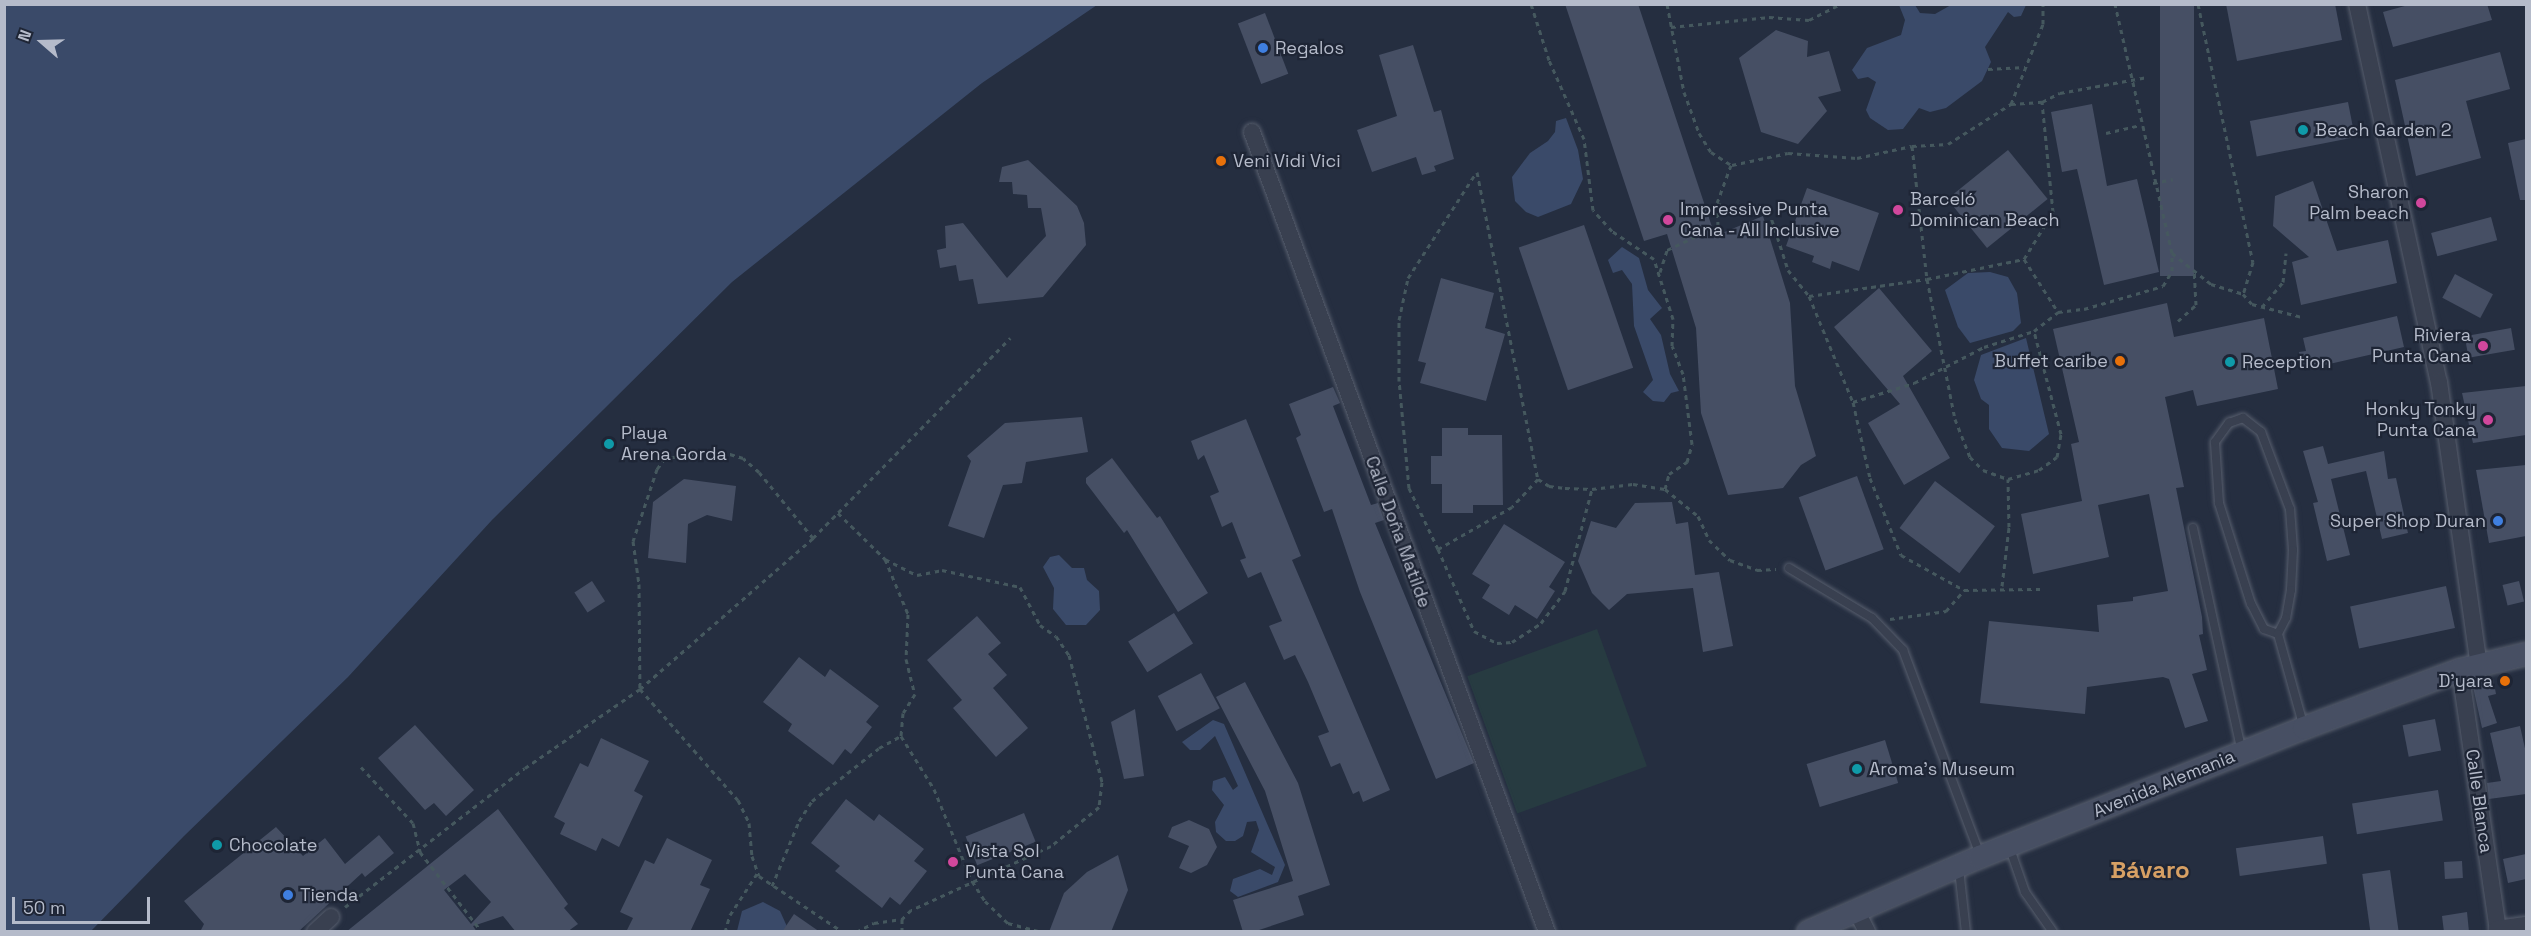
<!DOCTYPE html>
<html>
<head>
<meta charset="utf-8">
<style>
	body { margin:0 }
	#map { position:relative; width:2531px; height:936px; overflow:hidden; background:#252e40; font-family:"Space Grotesk",sans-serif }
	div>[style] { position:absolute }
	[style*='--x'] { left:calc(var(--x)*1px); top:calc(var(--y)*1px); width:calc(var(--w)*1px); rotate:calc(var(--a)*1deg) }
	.green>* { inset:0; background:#273b41; transform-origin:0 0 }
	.water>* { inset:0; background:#3a4a69 }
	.building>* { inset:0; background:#464f64; transform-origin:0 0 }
	.path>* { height:3px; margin-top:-1.5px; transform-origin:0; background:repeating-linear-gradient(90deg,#45585e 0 4.5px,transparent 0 9px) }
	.roads { filter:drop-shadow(0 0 2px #575e6d) drop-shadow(0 0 2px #575e6d) }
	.lane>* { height:8px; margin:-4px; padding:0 4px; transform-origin:4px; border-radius:4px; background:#394050 }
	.street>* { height:16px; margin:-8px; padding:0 8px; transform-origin:8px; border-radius:8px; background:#394050 }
	.secondary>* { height:22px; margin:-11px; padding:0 11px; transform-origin:11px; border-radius:11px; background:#474f63 }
	.dots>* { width:16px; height:16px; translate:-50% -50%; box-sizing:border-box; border:3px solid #1e2535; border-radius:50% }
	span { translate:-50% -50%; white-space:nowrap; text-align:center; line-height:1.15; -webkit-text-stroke:4.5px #1e2535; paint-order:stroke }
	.poi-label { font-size:18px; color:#b5bbca }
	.left { translate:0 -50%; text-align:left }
	.right { translate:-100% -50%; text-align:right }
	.street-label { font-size:18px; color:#b5bbca }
	.district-label { font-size:24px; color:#d7a064; font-weight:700 }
	.frame { position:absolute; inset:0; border:6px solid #b5bbca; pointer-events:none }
	.north { position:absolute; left:12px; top:12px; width:60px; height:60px; -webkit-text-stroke:4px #1e2535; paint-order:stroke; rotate:290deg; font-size:16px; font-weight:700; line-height:24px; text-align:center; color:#b5bbca }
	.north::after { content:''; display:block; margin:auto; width:21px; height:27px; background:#b5bbca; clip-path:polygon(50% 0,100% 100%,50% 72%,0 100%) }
	.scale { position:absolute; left:12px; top:897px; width:138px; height:27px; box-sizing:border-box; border:3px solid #b5bbca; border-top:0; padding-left:8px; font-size:18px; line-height:21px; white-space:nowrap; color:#b5bbca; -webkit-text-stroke:4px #1e2535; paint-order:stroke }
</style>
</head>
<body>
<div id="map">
	<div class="green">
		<div style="left:1597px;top:629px;width:146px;height:138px;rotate:70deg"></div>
	</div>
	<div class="water">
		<div style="clip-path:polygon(5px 4px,1097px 4px,1097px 5px,982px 83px,732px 282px,492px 520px,348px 677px,184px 836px,91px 931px,5px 932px)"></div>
		<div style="clip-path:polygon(1899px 5px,1915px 5px,1920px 13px,1935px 14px,1951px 5px,2026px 5px,2021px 16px,2014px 17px,2008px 12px,1985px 47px,1991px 62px,1982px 81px,1946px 108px,1930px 112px,1919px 108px,1903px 129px,1888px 130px,1870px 118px,1866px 110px,1876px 82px,1868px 77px,1858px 79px,1852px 70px,1867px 48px,1901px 35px,1905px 20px)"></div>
		<div style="clip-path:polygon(1566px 118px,1578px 150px,1583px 179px,1571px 204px,1538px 217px,1526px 212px,1515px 201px,1512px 177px,1530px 153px,1548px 141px,1555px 132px,1556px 121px)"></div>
		<div style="clip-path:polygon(1622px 247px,1639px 258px,1648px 290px,1662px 308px,1650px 319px,1661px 335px,1670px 374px,1679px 391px,1671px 393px,1664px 402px,1653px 401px,1643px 392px,1653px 380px,1634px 326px,1632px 284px,1622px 270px,1613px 273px,1608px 260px)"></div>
		<div style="clip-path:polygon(1990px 272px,2008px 277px,2017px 293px,2021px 323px,2013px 331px,1970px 343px,1958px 327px,1945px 290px,1968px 273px)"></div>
		<div style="clip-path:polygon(2026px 338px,2049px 434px,2029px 451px,2002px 448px,1989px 429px,1989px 405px,1981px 399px,1974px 380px,1981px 355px)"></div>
		<div style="clip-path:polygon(1059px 555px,1072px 568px,1084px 568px,1087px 580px,1099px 591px,1100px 610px,1086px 625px,1066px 625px,1053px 609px,1054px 588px,1043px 567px,1050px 557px)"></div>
		<div style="clip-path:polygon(1213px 720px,1224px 724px,1285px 865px,1278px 882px,1238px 897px,1230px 891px,1233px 879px,1260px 869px,1272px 875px,1275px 867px,1251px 852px,1259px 830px,1256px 821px,1247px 822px,1243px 836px,1235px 841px,1226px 841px,1216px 832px,1215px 822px,1224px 805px,1212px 790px,1213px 781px,1225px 777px,1233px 790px,1238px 786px,1215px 736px,1200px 750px,1190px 750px,1182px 742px)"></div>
		<div style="clip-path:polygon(763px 902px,780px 911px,789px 931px,737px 931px,742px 911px)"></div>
	</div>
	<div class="building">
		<div style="clip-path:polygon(1565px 4px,1638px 4px,1715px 236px,1763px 216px,1790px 303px,1795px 386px,1816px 456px,1801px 465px,1783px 488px,1728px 495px,1701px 413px,1696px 328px,1667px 234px,1644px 241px)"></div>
		<div style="left:2160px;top:4px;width:34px;height:272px"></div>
		<div style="clip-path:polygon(2226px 4px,2335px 4px,2342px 40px,2237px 61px)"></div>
		<div style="clip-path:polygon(2412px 4px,2487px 4px,2492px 20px,2393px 47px,2383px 12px)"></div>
		<div style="left:1265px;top:13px;width:65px;height:29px;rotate:69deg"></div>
		<div style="clip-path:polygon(1776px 30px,1808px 41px,1807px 57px,1829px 51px,1841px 91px,1818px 97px,1827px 111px,1798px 144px,1761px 132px,1739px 58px)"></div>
		<div style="clip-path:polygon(1413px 45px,1434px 112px,1441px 110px,1454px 159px,1434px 166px,1436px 171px,1422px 175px,1416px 157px,1372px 172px,1357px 130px,1397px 116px,1379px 55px)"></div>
		<div style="clip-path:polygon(2500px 52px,2510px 89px,2466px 101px,2481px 158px,2416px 176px,2395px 80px)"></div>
		<div style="left:2348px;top:102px;width:36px;height:100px;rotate:79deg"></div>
		<div style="clip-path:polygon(2092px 104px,2107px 186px,2137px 179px,2159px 272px,2104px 285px,2077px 169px,2062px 172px,2051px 112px)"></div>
		<div style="clip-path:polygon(2526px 139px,2526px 200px,2520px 200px,2508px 143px)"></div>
		<div style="left:2008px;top:150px;width:63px;height:78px;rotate:51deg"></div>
		<div style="clip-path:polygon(1028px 160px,1077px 206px,1084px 223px,1086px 245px,1043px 297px,978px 304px,973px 279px,959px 281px,956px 265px,940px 268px,937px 250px,946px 248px,945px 226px,963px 223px,1007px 278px,1046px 236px,1041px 208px,1028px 208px,1027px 195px,1013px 194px,1012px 182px,999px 182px,1002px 167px)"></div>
		<div style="clip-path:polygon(2313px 181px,2337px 251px,2388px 240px,2397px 283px,2301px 305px,2292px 262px,2309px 257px,2273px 226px,2275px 196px)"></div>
		<div style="clip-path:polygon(1807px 188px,1879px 213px,1859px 271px,1832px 261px,1830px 269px,1812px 262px,1814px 256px,1786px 246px)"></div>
		<div style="left:2491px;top:217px;width:24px;height:62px;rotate:75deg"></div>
		<div style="left:1584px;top:225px;width:151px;height:69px;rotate:71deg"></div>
		<div style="left:2455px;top:274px;width:43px;height:27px;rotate:28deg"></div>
		<div style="clip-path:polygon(1441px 278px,1494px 293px,1485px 328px,1505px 334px,1486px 401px,1420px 383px,1426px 363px,1418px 361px)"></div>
		<div style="clip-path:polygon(1879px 288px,1932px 351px,1903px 376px,1950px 458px,1904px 485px,1868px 423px,1900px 404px,1834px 327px)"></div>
		<div style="clip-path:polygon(2167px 303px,2174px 337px,2264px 318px,2278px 389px,2197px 406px,2193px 390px,2165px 397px,2184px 487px,2176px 488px,2202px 617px,2203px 634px,2199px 635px,2207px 670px,2192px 674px,2208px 721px,2185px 728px,2169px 679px,2163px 677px,2087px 687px,2085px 714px,1980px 703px,1989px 621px,2099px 632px,2097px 605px,2133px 601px,2133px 597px,2168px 591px,2149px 494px,2098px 505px,2109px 557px,2033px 574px,2021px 514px,2082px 501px,2071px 444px,2079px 442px,2053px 329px)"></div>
		<div style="clip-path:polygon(2397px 316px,2404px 347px,2303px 370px,2299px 352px,2306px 351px,2303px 338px)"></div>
		<div style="left:2511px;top:328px;width:22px;height:47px;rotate:80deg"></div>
		<div style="clip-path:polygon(2526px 386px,2526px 435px,2473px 443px,2462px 393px)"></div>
		<div style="clip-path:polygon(1333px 387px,1340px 403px,1333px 406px,1371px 505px,1378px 503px,1384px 520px,1375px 523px,1474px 763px,1436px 779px,1360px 592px,1332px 509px,1324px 512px,1296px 438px,1301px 435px,1289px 404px)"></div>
		<div style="clip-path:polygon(1082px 417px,1088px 452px,1026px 462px,1022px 483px,1003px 485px,984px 538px,948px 526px,971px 461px,967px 456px,1005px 423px)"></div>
		<div style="clip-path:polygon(1246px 419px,1301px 556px,1292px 560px,1390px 790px,1363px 802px,1359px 791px,1353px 794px,1340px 763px,1331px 767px,1318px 736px,1329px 732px,1308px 682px,1295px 655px,1284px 660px,1269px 626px,1282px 621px,1261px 572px,1248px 578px,1240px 560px,1246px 558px,1232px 522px,1222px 527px,1210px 496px,1219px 492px,1204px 455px,1198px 460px,1191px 441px)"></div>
		<div style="clip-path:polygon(1442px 428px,1468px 428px,1468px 435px,1502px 435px,1503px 505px,1473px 505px,1473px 513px,1442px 513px,1442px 484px,1431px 484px,1431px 456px,1442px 456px)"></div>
		<div style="clip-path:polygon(2323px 446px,2328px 464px,2384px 451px,2388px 479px,2396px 478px,2408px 533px,2382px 539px,2366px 471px,2331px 479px,2350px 555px,2327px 561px,2313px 503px,2318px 502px,2303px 451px)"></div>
		<div style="clip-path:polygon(1112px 458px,1157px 518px,1160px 516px,1208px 593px,1178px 612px,1127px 530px,1124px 533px,1086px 483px,1086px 478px)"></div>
		<div style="clip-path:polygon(2526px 465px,2526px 536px,2489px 543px,2476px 470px)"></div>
		<div style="left:1857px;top:476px;width:78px;height:62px;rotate:70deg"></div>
		<div style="clip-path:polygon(684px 479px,736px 486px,732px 521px,707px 515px,688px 524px,686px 563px,648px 558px,653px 502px)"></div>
		<div style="left:1935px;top:481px;width:75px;height:59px;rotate:37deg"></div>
		<div style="clip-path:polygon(1672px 502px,1676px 524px,1688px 522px,1695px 575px,1719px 572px,1733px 646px,1703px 652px,1693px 588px,1627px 594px,1609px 610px,1592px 593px,1578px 561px,1591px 521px,1616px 528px,1635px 503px)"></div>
		<div style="clip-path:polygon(1504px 524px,1565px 562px,1549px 587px,1555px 591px,1537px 619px,1515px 605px,1509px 615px,1482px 598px,1490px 585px,1472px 574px)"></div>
		<div style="left:592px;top:581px;width:24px;height:21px;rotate:57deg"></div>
		<div style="left:2519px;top:581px;width:21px;height:17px;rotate:76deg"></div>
		<div style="left:2446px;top:586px;width:43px;height:98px;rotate:78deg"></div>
		<div style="left:1174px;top:613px;width:36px;height:54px;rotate:58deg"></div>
		<div style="clip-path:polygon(977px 616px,1001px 643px,988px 654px,1007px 675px,993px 688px,1028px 728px,996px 757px,953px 708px,962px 700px,927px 660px)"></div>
		<div style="clip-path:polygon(799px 657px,825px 677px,830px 669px,879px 706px,866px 722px,872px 727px,851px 754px,845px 749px,833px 765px,788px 731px,792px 724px,763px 702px)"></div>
		<div style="left:1201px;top:673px;width:40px;height:49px;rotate:62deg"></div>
		<div style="clip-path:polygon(2493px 678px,2496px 694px,2488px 696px,2497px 723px,2482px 728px,2472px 682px)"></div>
		<div style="clip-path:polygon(1245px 682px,1298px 783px,1330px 885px,1298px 896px,1304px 915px,1253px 932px,1243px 932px,1233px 900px,1293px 881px,1265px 791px,1216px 697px)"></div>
		<div style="clip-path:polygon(1135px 709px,1144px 776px,1124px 779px,1111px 722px)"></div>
		<div style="left:2435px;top:719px;width:32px;height:33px;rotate:79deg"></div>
		<div style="clip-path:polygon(415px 725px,474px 790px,446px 816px,434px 803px,425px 810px,378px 758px)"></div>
		<div style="clip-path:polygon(2520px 726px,2526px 753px,2526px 794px,2489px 799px,2487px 783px,2501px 781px,2490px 733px)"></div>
		<div style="clip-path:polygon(601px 738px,649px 761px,634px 791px,643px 796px,619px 847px,602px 838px,596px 851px,560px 834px,565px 823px,554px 817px,580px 763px,588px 767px)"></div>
		<div style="left:1885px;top:740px;width:45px;height:82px;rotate:73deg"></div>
		<div style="left:2438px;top:790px;width:31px;height:87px;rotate:81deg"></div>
		<div style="clip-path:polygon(846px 799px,874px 821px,879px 814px,924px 849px,914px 861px,927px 871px,900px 905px,890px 897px,882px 908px,835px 871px,840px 866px,811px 843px)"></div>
		<div style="clip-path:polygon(evenodd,498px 809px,568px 904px,564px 908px,578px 924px,567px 932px,516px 932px,503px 916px,473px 926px,477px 932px,346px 932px,498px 809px,465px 874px,491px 902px,471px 924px,444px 890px,465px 874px)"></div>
		<div style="left:1024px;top:813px;width:31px;height:63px;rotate:68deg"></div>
		<div style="clip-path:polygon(1189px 820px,1209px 829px,1217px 847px,1207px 865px,1191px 873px,1179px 868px,1189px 846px,1168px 837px,1172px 827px)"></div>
		<div style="clip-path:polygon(276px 827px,303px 856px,325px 838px,345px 864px,379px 835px,394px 853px,365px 877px,362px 873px,298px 932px,200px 932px,204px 924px,184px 901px)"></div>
		<div style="left:2323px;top:836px;width:28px;height:88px;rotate:82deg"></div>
		<div style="clip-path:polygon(667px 838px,712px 860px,700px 885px,710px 889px,690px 932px,626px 932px,633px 918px,620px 912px,645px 860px,654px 864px)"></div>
		<div style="clip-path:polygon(2526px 854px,2526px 879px,2508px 883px,2503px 859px)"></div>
		<div style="clip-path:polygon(1118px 855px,1128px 890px,1111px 932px,1049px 932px,1064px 893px,1087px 872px)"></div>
		<div style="left:2462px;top:861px;width:17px;height:18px;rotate:87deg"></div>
		<div style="left:2390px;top:870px;width:63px;height:28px;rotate:82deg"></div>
		<div style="clip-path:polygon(2467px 912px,2469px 932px,2444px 932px,2442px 916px)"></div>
		<div style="clip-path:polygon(794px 914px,820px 932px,782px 932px)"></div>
	</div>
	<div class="path">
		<div style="--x:1667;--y:4;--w:90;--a:79.1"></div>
		<div style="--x:1684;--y:92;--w:44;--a:69.9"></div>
		<div style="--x:1699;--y:133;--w:22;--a:58"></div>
		<div style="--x:1711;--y:152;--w:24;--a:33"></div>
		<div style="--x:1731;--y:165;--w:40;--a:110.2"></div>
		<div style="--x:1717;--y:203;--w:14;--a:25"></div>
		<div style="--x:1730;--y:209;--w:39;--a:3"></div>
		<div style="--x:1769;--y:211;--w:62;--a:72.1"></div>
		<div style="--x:1788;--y:270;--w:33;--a:51"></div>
		<div style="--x:1809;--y:296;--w:119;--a:-8.2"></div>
		<div style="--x:1927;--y:279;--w:143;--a:78.7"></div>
		<div style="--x:1955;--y:419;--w:41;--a:68.5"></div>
		<div style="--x:1970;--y:457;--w:18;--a:45"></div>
		<div style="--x:1983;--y:470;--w:27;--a:20"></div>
		<div style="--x:2008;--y:479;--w:32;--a:-16"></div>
		<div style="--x:2039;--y:470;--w:22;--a:-36"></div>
		<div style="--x:2057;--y:457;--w:23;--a:-80"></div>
		<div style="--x:2061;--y:434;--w:106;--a:-104.7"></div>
		<div style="--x:2034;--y:331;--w:31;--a:-38"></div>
		<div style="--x:2058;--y:312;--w:26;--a:-7"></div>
		<div style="--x:2084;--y:309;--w:82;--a:-16.2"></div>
		<div style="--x:2163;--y:286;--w:17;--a:-59"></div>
		<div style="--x:2172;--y:271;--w:18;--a:-90"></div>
		<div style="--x:2172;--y:253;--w:255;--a:-102.9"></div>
		<div style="--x:2198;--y:4;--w:264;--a:78"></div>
		<div style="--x:2253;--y:262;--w:34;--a:107"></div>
		<div style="--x:1671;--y:27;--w:99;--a:-5.8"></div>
		<div style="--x:1769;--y:17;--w:40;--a:4.3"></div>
		<div style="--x:1809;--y:20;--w:35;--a:-27"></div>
		<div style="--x:1988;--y:69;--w:37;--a:-3"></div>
		<div style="--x:2011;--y:104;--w:31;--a:-4"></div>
		<div style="--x:2106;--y:133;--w:36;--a:-13"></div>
		<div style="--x:1912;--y:146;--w:36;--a:-3"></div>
		<div style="--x:1948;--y:144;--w:75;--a:-32.4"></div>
		<div style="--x:2011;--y:104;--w:86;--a:-68.2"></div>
		<div style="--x:2043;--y:24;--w:20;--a:-90"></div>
		<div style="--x:1732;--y:165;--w:57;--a:-12.1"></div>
		<div style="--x:1788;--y:153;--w:69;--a:4.1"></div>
		<div style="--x:1857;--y:158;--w:56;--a:-12.3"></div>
		<div style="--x:1912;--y:146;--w:134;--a:83.6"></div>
		<div style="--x:1927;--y:279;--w:99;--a:-11.7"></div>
		<div style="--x:2024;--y:259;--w:63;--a:57.3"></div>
		<div style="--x:1477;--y:172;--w:313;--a:78.8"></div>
		<div style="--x:1538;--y:479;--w:13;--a:32"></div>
		<div style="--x:1549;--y:486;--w:16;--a:7"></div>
		<div style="--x:1565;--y:488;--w:27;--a:2"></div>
		<div style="--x:1592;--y:489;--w:41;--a:-7"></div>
		<div style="--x:1633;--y:484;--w:32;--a:9"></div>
		<div style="--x:1665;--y:489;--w:16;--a:-75"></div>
		<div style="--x:1669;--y:474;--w:22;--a:-34"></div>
		<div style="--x:1687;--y:462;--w:19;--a:-74"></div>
		<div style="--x:1692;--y:444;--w:71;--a:-97.3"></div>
		<div style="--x:1683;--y:374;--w:30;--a:-111"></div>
		<div style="--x:1672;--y:346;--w:27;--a:-88"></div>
		<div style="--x:1673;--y:319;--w:63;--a:-107.6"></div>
		<div style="--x:1654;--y:259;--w:50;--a:-146.3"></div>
		<div style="--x:1612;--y:231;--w:28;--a:-132"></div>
		<div style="--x:1593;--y:210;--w:72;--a:-97.2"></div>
		<div style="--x:1584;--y:139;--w:86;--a:-113.9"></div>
		<div style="--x:1549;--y:60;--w:59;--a:-107.8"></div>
		<div style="--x:2153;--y:183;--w:20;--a:-11"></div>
		<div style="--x:2172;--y:253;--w:50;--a:38.5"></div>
		<div style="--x:2211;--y:284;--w:34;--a:17"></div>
		<div style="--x:2243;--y:294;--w:13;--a:48"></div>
		<div style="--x:2252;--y:304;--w:52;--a:14.6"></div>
		<div style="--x:2024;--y:259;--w:55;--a:-58.3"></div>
		<div style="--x:2053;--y:212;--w:111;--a:-95.7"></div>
		<div style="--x:2042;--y:102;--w:20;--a:-27"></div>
		<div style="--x:2060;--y:93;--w:89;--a:-10.3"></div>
		<div style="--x:1660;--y:272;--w:23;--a:-72"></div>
		<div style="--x:1667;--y:250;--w:56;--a:-25.2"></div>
		<div style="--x:1718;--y:226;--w:23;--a:-92"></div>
		<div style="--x:1809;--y:296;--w:115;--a:67.5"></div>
		<div style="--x:1853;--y:402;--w:78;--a:77.4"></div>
		<div style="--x:1870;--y:478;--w:83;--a:68.1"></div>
		<div style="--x:1901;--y:555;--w:72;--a:29.1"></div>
		<div style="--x:1964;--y:590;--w:76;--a:-0.8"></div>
		<div style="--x:2262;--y:307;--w:33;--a:-50"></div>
		<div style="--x:2283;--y:282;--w:29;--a:-84"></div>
		<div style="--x:2178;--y:321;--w:24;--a:-42"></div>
		<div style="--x:2196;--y:305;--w:33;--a:-93"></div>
		<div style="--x:1853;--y:402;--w:64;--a:-17.3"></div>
		<div style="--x:1914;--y:383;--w:79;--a:-27.2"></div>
		<div style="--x:1984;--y:347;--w:52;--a:-17.7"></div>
		<div style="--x:1538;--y:479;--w:38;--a:133"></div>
		<div style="--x:1512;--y:507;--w:85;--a:150.4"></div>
		<div style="--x:1438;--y:549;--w:90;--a:66.3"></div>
		<div style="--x:1474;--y:631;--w:26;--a:28"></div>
		<div style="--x:1497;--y:643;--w:15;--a:-4"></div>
		<div style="--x:1512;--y:642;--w:35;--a:-33"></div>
		<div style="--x:1541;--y:623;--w:40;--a:-53"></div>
		<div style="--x:1565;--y:591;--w:106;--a:-75.2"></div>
		<div style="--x:1665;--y:489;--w:43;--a:39.3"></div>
		<div style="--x:1698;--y:516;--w:26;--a:65"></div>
		<div style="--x:1709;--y:540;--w:29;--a:44"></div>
		<div style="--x:1730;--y:560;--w:29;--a:20"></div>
		<div style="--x:1757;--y:570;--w:19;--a:-3"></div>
		<div style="--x:838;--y:513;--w:66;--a:44.4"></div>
		<div style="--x:885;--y:559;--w:60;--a:67.3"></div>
		<div style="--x:908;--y:614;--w:45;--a:92.5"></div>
		<div style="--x:906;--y:659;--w:36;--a:76"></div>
		<div style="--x:915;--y:694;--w:22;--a:122"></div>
		<div style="--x:903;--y:713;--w:23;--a:95"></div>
		<div style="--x:901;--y:736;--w:62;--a:58.1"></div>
		<div style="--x:934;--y:789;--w:100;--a:67.6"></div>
		<div style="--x:972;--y:881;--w:24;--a:57"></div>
		<div style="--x:985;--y:901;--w:32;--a:44"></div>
		<div style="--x:1008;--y:923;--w:35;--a:15"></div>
		<div style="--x:813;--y:538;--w:85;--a:-129.3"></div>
		<div style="--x:759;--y:472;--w:21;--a:-139"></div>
		<div style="--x:743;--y:458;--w:24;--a:-163"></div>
		<div style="--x:720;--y:451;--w:55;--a:172.7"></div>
		<div style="--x:665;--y:458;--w:14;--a:126"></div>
		<div style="--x:657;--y:469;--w:76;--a:108.4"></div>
		<div style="--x:633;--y:541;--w:43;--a:82.1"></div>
		<div style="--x:639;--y:584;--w:105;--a:89.5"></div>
		<div style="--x:640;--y:689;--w:148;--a:48.6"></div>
		<div style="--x:738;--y:800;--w:25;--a:64"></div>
		<div style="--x:749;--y:823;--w:33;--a:85"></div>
		<div style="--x:752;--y:856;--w:21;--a:71"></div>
		<div style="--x:759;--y:876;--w:101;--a:33.7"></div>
		<div style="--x:1438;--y:549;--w:68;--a:-115.4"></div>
		<div style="--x:1409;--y:488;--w:107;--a:-95.3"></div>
		<div style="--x:1399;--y:381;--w:61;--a:-90"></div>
		<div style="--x:1399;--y:320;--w:43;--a:-77.9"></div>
		<div style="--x:1408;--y:278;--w:125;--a:-57.1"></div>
		<div style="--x:885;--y:559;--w:36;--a:27"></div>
		<div style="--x:917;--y:575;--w:25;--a:-11"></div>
		<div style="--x:942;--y:570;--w:80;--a:12.3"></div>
		<div style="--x:1020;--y:587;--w:43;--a:62.2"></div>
		<div style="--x:1040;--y:625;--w:19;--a:35"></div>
		<div style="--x:1056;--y:636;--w:23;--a:56"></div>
		<div style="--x:1069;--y:655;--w:131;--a:75.4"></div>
		<div style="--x:1102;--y:782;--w:25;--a:97"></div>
		<div style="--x:1099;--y:807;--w:62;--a:140.9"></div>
		<div style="--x:1051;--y:846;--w:154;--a:155.4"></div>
		<div style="--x:911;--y:910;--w:13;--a:135"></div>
		<div style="--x:902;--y:919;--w:13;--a:90"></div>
		<div style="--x:2002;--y:586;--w:59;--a:-83.2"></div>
		<div style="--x:2009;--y:527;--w:48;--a:-91.2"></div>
		<div style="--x:1890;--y:619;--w:57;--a:-8.1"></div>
		<div style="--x:1946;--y:611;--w:28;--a:-49"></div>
		<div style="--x:361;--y:767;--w:76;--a:47.1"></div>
		<div style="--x:413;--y:823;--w:30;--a:76"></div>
		<div style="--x:420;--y:852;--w:101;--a:52.2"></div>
		<div style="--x:772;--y:886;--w:70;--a:-67.4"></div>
		<div style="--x:799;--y:821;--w:24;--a:-57"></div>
		<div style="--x:812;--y:801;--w:85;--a:-38.3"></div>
		<div style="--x:879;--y:748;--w:25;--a:-29"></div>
		<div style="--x:345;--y:907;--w:227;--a:-37.7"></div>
		<div style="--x:525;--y:768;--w:140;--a:-34.5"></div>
		<div style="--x:640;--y:689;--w:230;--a:-41.1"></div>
		<div style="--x:813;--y:538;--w:281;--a:-45.4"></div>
		<div style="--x:725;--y:932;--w:18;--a:-74"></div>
		<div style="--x:730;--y:915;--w:51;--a:-56.9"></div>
		<div style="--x:856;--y:932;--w:20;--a:-27"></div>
		<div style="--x:874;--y:923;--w:28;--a:-8"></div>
	</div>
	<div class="roads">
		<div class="lane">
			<div style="--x:2193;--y:528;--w:229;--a:77.7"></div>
			<div style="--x:1789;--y:568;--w:97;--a:31.1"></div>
			<div style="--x:1872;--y:618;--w:45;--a:45.9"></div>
			<div style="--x:1903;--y:650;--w:219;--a:69.4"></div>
			<div style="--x:2278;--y:634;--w:15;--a:-160"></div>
			<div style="--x:2264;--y:629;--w:28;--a:-117"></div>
			<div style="--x:2251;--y:604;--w:106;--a:-107.6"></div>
			<div style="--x:2219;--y:503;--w:61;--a:-93.8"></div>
			<div style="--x:2215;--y:442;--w:24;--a:-54"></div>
			<div style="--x:2229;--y:423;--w:15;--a:-20"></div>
			<div style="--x:2243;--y:418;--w:23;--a:38"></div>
			<div style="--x:2261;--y:432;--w:82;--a:69.4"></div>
			<div style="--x:2290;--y:509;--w:41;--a:85.8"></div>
			<div style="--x:2293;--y:550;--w:40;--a:92.9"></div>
			<div style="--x:2291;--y:590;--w:28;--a:100"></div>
			<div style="--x:2286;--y:618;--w:18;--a:117"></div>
			<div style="--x:2278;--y:634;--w:98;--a:74.5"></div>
			<div style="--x:2009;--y:846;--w:49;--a:70.8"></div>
			<div style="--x:2025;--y:892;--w:49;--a:55"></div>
			<div style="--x:1959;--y:869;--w:63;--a:83.7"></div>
		</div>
		<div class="street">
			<div style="--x:2357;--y:4;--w:387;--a:77.8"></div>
			<div style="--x:2439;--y:382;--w:286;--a:82"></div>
			<div style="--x:1252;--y:132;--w:853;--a:69.76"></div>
			<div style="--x:2460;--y:670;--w:265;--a:81.7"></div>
			<div style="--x:1856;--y:910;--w:25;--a:63"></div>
			<div style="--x:2497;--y:929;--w:29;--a:-8"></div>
			<div style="--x:315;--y:932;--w:22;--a:-43"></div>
		</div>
		<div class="secondary">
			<div style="--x:1808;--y:932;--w:188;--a:-23.6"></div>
			<div style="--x:1980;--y:857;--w:349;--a:-21.7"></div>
			<div style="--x:2304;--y:728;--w:166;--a:-20.4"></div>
			<div style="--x:2460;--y:670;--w:68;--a:-13.6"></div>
		</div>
	</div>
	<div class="dots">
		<div style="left:1263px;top:48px;background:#3f7fe0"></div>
		<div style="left:2303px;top:130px;background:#0f9aa8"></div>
		<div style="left:1221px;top:161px;background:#e8710a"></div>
		<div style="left:2421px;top:203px;background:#d1479c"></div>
		<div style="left:1898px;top:210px;background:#d1479c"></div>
		<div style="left:1668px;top:220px;background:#d1479c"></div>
		<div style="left:2483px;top:346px;background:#d1479c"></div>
		<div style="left:2120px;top:361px;background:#e8710a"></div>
		<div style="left:2230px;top:362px;background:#0f9aa8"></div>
		<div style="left:2488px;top:420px;background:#d1479c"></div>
		<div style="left:609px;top:444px;background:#0f9aa8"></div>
		<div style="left:2498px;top:521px;background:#3f7fe0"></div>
		<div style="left:2505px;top:681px;background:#e8710a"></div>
		<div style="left:1857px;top:769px;background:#0f9aa8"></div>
		<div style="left:217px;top:845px;background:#0f9aa8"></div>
		<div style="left:953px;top:862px;background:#d1479c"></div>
		<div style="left:288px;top:895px;background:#3f7fe0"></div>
	</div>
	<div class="poi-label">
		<span class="left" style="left:1275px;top:48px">Regalos</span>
		<span class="left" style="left:2315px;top:130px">Beach Garden 2</span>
		<span class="left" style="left:1233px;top:161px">Veni Vidi Vici</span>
		<span class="right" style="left:2409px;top:203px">Sharon<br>Palm beach</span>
		<span class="left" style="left:1910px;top:210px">Barceló<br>Dominican Beach</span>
		<span class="left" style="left:1680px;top:220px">Impressive Punta<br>Cana - All Inclusive</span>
		<span class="right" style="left:2471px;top:346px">Riviera<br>Punta Cana</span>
		<span class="right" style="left:2108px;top:361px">Buffet caribe</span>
		<span class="left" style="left:2242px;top:362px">Reception</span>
		<span class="right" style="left:2476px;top:420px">Honky Tonky<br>Punta Cana</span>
		<span class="left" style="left:621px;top:444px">Playa<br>Arena Gorda</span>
		<span class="right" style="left:2486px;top:521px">Super Shop Duran</span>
		<span class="right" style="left:2493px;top:681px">D'yara</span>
		<span class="left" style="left:1869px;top:769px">Aroma's Museum</span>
		<span class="left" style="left:229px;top:845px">Chocolate</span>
		<span class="left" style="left:965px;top:862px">Vista Sol<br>Punta Cana</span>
		<span class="left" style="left:300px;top:895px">Tienda</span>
	</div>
	<div class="street-label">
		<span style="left:1398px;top:532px;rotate:70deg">Calle Doña Matilde</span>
		<span style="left:2164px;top:784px;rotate:-22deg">Avenida Alemania</span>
		<span style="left:2479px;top:801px;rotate:82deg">Calle Blanca</span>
	</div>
	<div class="district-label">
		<span style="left:2150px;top:870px">Bávaro</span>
	</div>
	<div class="frame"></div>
	<div class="north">N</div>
	<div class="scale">50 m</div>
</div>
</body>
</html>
